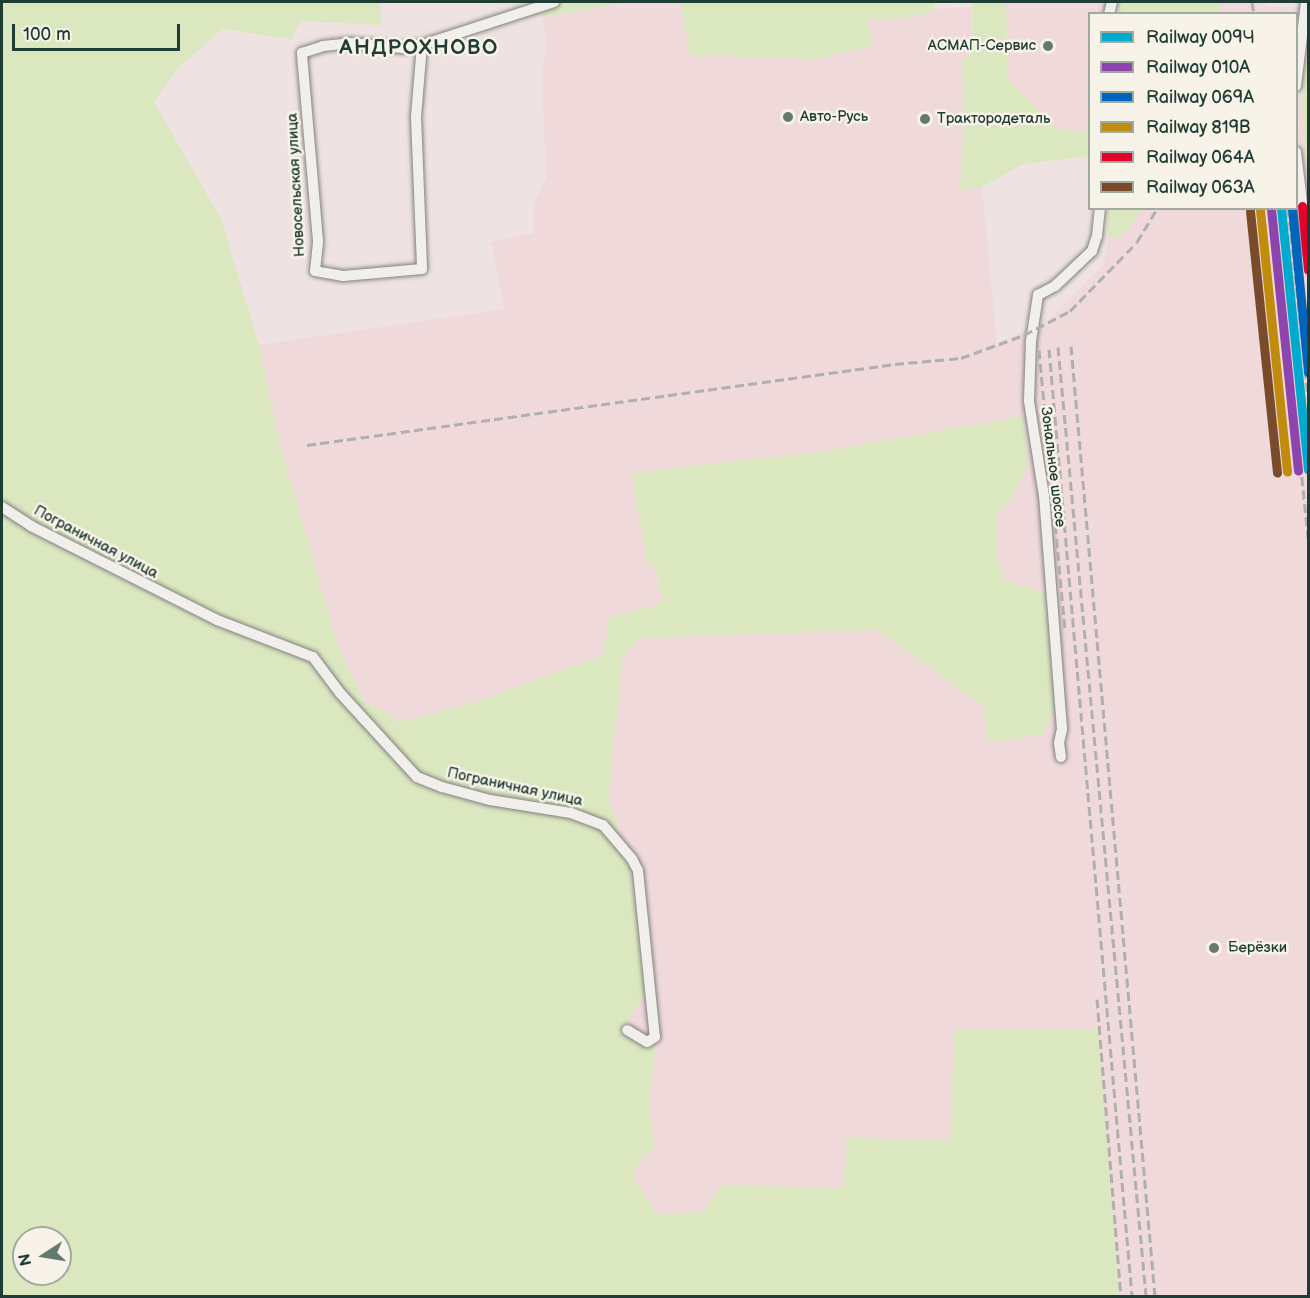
<!DOCTYPE html>
<html>
<head>
<meta charset="utf-8">
<style>
	body { margin:0 }
	#map { position:relative; width:1310px; height:1298px; overflow:hidden; background:#eee3e2; font-family:"Balsamiq Sans",sans-serif }
	div>[style] { position:absolute }
	[style*='--x'] { left:calc(var(--x)*1px); top:calc(var(--y)*1px); width:calc(var(--w)*1px); rotate:calc(var(--a)*1deg) }
	.built>* { inset:0; background:#efd9db }
	.green>* { inset:0; background:#dae7bf; transform-origin:0 0 }
	.roads { filter:drop-shadow(0 0 2px #828280) drop-shadow(0 0 2px #828280) }
	.minor>* { height:10px; margin:-5px; padding:0 5px; transform-origin:5px; border-radius:5px; background:#f1efeb }
	.rail>* { height:3px; margin-top:-1.5px; transform-origin:0; background:repeating-linear-gradient(90deg,#afb0ac 0 9px,transparent 0 13.5px) }
	.rail-1>* { height:9px; margin:-4.5px; padding:0 4.5px; transform-origin:4.5px; border-radius:4.5px; background:#00a9ce }
	.rail-2>* { height:9px; margin:-4.5px; padding:0 4.5px; transform-origin:4.5px; border-radius:4.5px; background:#8e44ad }
	.rail-3>* { height:9px; margin:-4.5px; padding:0 4.5px; transform-origin:4.5px; border-radius:4.5px; background:#0065bd }
	.rail-4>* { height:9px; margin:-4.5px; padding:0 4.5px; transform-origin:4.5px; border-radius:4.5px; background:#c18c0d }
	.rail-5>* { height:9px; margin:-4.5px; padding:0 4.5px; transform-origin:4.5px; border-radius:4.5px; background:#e4002b }
	.rail-6>* { height:9px; margin:-4.5px; padding:0 4.5px; transform-origin:4.5px; border-radius:4.5px; background:#7a4b2a }
	.dots>* { width:16px; height:16px; translate:-50% -50%; box-sizing:border-box; border:3px solid #f7f3e8; border-radius:50% }
	span { translate:-50% -50%; white-space:nowrap; text-align:center; line-height:1.15; -webkit-text-stroke:5px #f7f3e8; paint-order:stroke }
	.poi-label { font-size:15px; color:#1f3d34 }
	.right { translate:-100% -50%; text-align:right }
	.left { translate:0 -50%; text-align:left }
	.street-label { font-size:15px; color:#1f3d34 }
	.district-label { font-size:21px; color:#1f3d34; font-weight:700; letter-spacing:1.5px }
	.frame { position:absolute; inset:0; border:3px solid #1f3d34; pointer-events:none }
	.legend { position:absolute; left:1088px; top:12px; width:210px; height:198px; box-sizing:border-box; background:#f7f3e8; border:2px solid #a1aaa0; margin:0; padding:8px 10px; list-style:none; font-size:18px; color:#1f3d34 }
	.legend li { display:flex; align-items:center; gap:12px; height:30px }
	.legend b { width:30px; border:2px solid #a1aaa0 }
	.north { position:absolute; left:12px; top:1226px; width:60px; height:60px; box-sizing:border-box; background:#f7f3e8; border:2px solid #a1aaa0; border-radius:50%; rotate:258deg; font-size:16px; font-weight:700; line-height:24px; text-align:center; color:#1f3d34 }
	.north::after { content:''; display:block; margin:auto; width:21px; height:27px; background:#677771; clip-path:polygon(50% 0,100% 100%,50% 72%,0 100%) }
	.scale { position:absolute; left:12px; top:24px; width:168px; height:27px; box-sizing:border-box; border:3px solid #1f3d34; border-top:0; padding-left:8px; font-size:18px; line-height:21px; white-space:nowrap; color:#1f3d34; -webkit-text-stroke:4px #f7f3e8; paint-order:stroke }
</style>
</head>
<body>
<div id="map">
	<div class="built">
		<div style="clip-path:polygon(630px 2px,680px 2px,690px 55px,816px 59px,869px 18px,914px 18px,935px 9px,971px 7px,973px 53px,962px 61px,964px 121px,960px 190px,982px 187px,997px 343px,1049px 320px,1104px 264px,1108px 238px,1121px 238px,1143px 209px,1296px 208px,1296px 14px,1218px 13px,1219px 2px,1265px 2px,1266px 6px,1308px 8px,1308px 46px,1302px 101px,1308px 193px,1308px 1296px,1119px 1296px,1097px 1030px,950px 1140px,848px 1138px,843px 1187px,721px 1186px,704px 1212px,657px 1214px,632px 1176px,643px 1156px,655px 1145px,649px 1104px,656px 1046px,621px 1031px,628px 859px,608px 797px,623px 657px,640px 638px,877px 630px,983px 706px,1004px 579px,998px 558px,996px 518px,1014px 494px,825px 451px,631px 473px,648px 564px,653px 565px,663px 603px,609px 618px,603px 655px,482px 700px,399px 722px,386px 711px,365px 703px,338px 647px,280px 444px,259px 345px,504px 309px,491px 242px,534px 233px,534px 203px,546px 177px,542px 78px,546px 42px,542px 17px)"></div>
		<div style="clip-path:polygon(1006px 2px,1118px 2px,1114px 13px,1090px 14px,1089px 133px,1057px 128px,1008px 79px)"></div>
	</div>
	<div class="green">
		<div style="clip-path:polygon(evenodd,2px 2px,380px 2px,381px 25px,300px 21px,291px 39px,222px 29px,178px 68px,154px 102px,221px 219px,259px 345px,280px 444px,338px 647px,365px 703px,386px 711px,399px 722px,482px 700px,603px 655px,609px 618px,663px 603px,654px 565px,648px 565px,631px 473px,825px 451px,1024px 416px,1027px 465px,1014px 494px,996px 518px,998px 558px,1004px 579px,1044px 593px,1055px 708px,1042px 735px,988px 742px,983px 706px,877px 630px,640px 638px,623px 657px,608px 797px,628px 859px,646px 991px,622px 1031px,656px 1046px,649px 1104px,655px 1145px,643px 1156px,632px 1176px,657px 1214px,703px 1212px,721px 1186px,843px 1187px,847px 1138px,950px 1140px,954px 1030px,1098px 1030px,1119px 1296px,2px 1296px,2px 2px,24px 1238px,60px 1238px,60px 1274px,24px 1274px,24px 1238px)"></div>
		<div style="clip-path:polygon(544px 2px,630px 2px,542px 17px)"></div>
		<div style="clip-path:polygon(680px 2px,935px 2px,935px 9px,914px 18px,869px 19px,872px 46px,816px 59px,690px 55px)"></div>
		<div style="clip-path:polygon(972px 2px,1006px 2px,1008px 79px,1057px 128px,1089px 133px,1089px 156px,1023px 164px,982px 187px,960px 190px,964px 121px,962px 61px,973px 53px)"></div>
		<div style="left:1118px;top:2px;width:101px;height:13px"></div>
		<div style="clip-path:polygon(1308px 46px,1308px 193px,1302px 101px)"></div>
		<div style="clip-path:polygon(1107px 209px,1107px 208px,1143px 209px,1121px 238px,1108px 238px)"></div>
	</div>
	<div class="roads">
		<div class="minor">
			<div style="--x:1109;--y:14;--w:12;--a:-76"></div>
			<div style="--x:422;--y:45;--w:72;--a:94.8"></div>
			<div style="--x:416;--y:117;--w:152;--a:87.7"></div>
			<div style="--x:422;--y:269;--w:79;--a:174.9"></div>
			<div style="--x:343;--y:276;--w:28;--a:-170"></div>
			<div style="--x:315;--y:271;--w:30;--a:-84"></div>
			<div style="--x:318;--y:241;--w:189;--a:-94.9"></div>
			<div style="--x:302;--y:53;--w:22;--a:-18"></div>
			<div style="--x:323;--y:46;--w:27;--a:-6"></div>
			<div style="--x:350;--y:43;--w:53;--a:5.4"></div>
			<div style="--x:403;--y:48;--w:19;--a:-9"></div>
			<div style="--x:422;--y:45;--w:139;--a:-18"></div>
			<div style="--x:1296;--y:86;--w:85;--a:-83.2"></div>
			<div style="--x:1296;--y:152;--w:101;--a:83.2"></div>
			<div style="--x:2;--y:507;--w:35;--a:33"></div>
			<div style="--x:31;--y:526;--w:208;--a:26.8"></div>
			<div style="--x:217;--y:620;--w:103;--a:21.1"></div>
			<div style="--x:313;--y:657;--w:45;--a:53.1"></div>
			<div style="--x:340;--y:693;--w:114;--a:47.5"></div>
			<div style="--x:417;--y:777;--w:27;--a:22"></div>
			<div style="--x:442;--y:787;--w:50;--a:15.2"></div>
			<div style="--x:490;--y:800;--w:82;--a:9.1"></div>
			<div style="--x:571;--y:813;--w:34;--a:21"></div>
			<div style="--x:603;--y:825;--w:45;--a:49.5"></div>
			<div style="--x:632;--y:859;--w:13;--a:63"></div>
			<div style="--x:638;--y:871;--w:167;--a:84.2"></div>
			<div style="--x:655;--y:1037;--w:9;--a:148"></div>
			<div style="--x:647;--y:1042;--w:23;--a:-149"></div>
			<div style="--x:1061;--y:757;--w:14;--a:-98"></div>
			<div style="--x:1059;--y:743;--w:14;--a:-78"></div>
			<div style="--x:1062;--y:729;--w:234;--a:-94.4"></div>
			<div style="--x:1044;--y:496;--w:96;--a:-99"></div>
			<div style="--x:1029;--y:401;--w:60;--a:-88.1"></div>
			<div style="--x:1031;--y:341;--w:47;--a:-81.3"></div>
			<div style="--x:1038;--y:295;--w:19;--a:-28"></div>
			<div style="--x:1055;--y:286;--w:51;--a:-43.4"></div>
			<div style="--x:1092;--y:251;--w:16;--a:-72"></div>
			<div style="--x:1097;--y:236;--w:28;--a:-84"></div>
		</div>
	</div>
	<div class="rail">
		<div style="--x:1252;--y:2;--w:12;--a:81"></div>
		<div style="--x:1274;--y:208;--w:331;--a:84.1"></div>
		<div style="--x:1288;--y:208;--w:191;--a:84"></div>
		<div style="--x:1071;--y:346;--w:954;--a:84.95"></div>
		<div style="--x:1058;--y:347;--w:953;--a:84.7"></div>
		<div style="--x:1049;--y:349;--w:951;--a:84.99"></div>
		<div style="--x:1039;--y:350;--w:279;--a:84.7"></div>
		<div style="--x:307;--y:445;--w:594;--a:-7.84"></div>
		<div style="--x:895;--y:364;--w:66;--a:-5.2"></div>
		<div style="--x:961;--y:358;--w:67;--a:-20.1"></div>
		<div style="--x:1024;--y:335;--w:52;--a:-27.6"></div>
		<div style="--x:1070;--y:311;--w:96;--a:-45.8"></div>
		<div style="--x:1137;--y:242;--w:37;--a:-59"></div>
		<div style="--x:1097;--y:999;--w:298;--a:85.4"></div>
	</div>
	<div class="rail-1">
		<div style="--x:1281;--y:208;--w:263;--a:84.1"></div>
	</div>
	<div class="rail-2">
		<div style="--x:1271;--y:209;--w:263;--a:84.1"></div>
	</div>
	<div class="rail-3">
		<div style="--x:1292;--y:208;--w:165;--a:84.4"></div>
	</div>
	<div class="rail-4">
		<div style="--x:1260;--y:210;--w:263;--a:84.1"></div>
	</div>
	<div class="rail-5">
		<div style="--x:1302;--y:206;--w:64;--a:84.6"></div>
	</div>
	<div class="rail-6">
		<div style="--x:1250;--y:211;--w:263;--a:84.1"></div>
	</div>
	<div class="dots">
		<div style="left:1048px;top:46px;background:#677771"></div>
		<div style="left:788px;top:117px;background:#677771"></div>
		<div style="left:925px;top:119px;background:#677771"></div>
		<div style="left:1214px;top:948px;background:#677771"></div>
	</div>
	<div class="poi-label">
		<span class="right" style="left:1036px;top:46px">АСМАП-Сервис</span>
		<span class="left" style="left:800px;top:117px">Авто-Русь</span>
		<span class="left" style="left:937px;top:119px">Трактородеталь</span>
		<span class="left" style="left:1228px;top:948px">Берёзки</span>
	</div>
	<div class="street-label">
		<span style="left:296px;top:185px;rotate:-93deg">Новосельская улица</span>
		<span style="left:1053px;top:467px;rotate:83deg">Зональное шоссе</span>
		<span style="left:96px;top:542px;rotate:28deg">Пограничная улица</span>
		<span style="left:515px;top:787px;rotate:12deg">Пограничная улица</span>
	</div>
	<div class="district-label">
		<span style="left:419px;top:48px">АНДРОХНОВО</span>
	</div>
	<div class="frame"></div>
	<ul class="legend">
	<li><b style="height:8px;background:#00a9ce"></b>Railway 009Ч</li>
	<li><b style="height:8px;background:#8e44ad"></b>Railway 010А</li>
	<li><b style="height:8px;background:#0065bd"></b>Railway 069А</li>
	<li><b style="height:8px;background:#c18c0d"></b>Railway 819В</li>
	<li><b style="height:8px;background:#e4002b"></b>Railway 064А</li>
	<li><b style="height:8px;background:#7a4b2a"></b>Railway 063А</li>
	</ul>
	<div class="north">N</div>
	<div class="scale">100 m</div>
</div>
</body>
</html>
